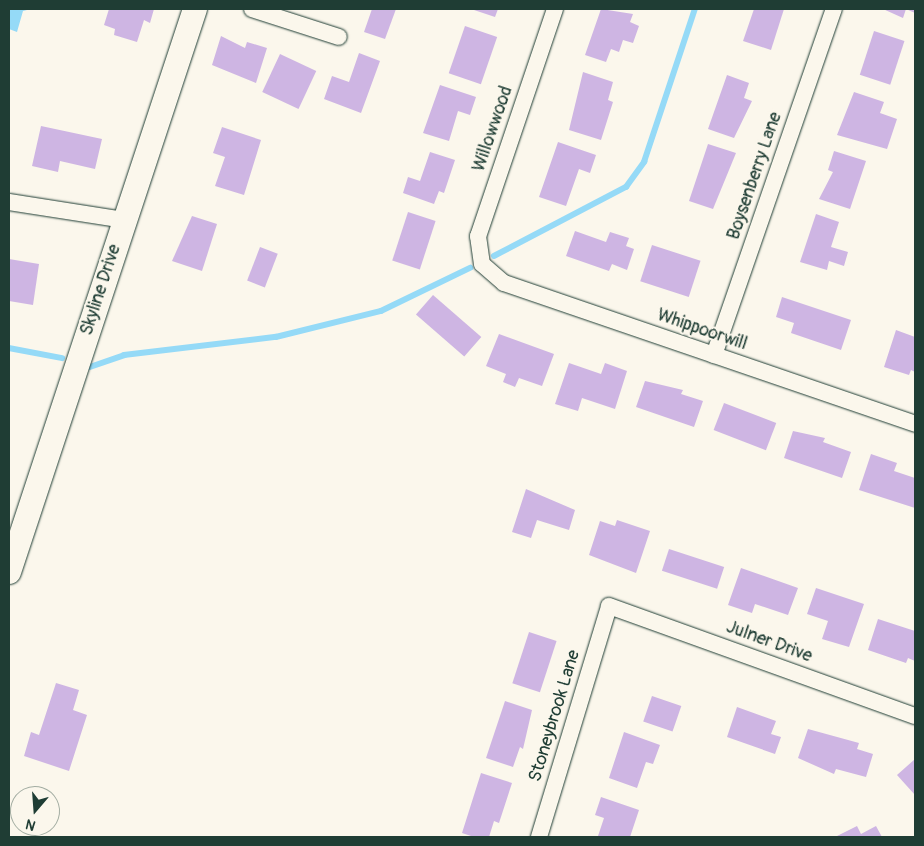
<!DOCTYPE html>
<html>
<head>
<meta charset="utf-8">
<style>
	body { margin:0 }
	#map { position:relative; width:924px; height:846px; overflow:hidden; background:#fbf7ec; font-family:Pangolin,sans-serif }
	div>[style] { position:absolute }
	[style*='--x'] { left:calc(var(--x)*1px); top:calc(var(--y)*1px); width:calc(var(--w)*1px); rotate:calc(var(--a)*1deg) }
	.water>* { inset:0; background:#95daf7 }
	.stream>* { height:5.5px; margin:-2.75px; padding:0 2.75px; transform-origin:2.75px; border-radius:2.75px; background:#95daf7 }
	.building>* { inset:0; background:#ceb5e3; transform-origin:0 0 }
	.roads { filter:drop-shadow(0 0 1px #1f3d34) drop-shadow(0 0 1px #1f3d34) }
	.street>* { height:16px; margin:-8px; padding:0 8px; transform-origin:8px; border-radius:8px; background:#fbf7ec }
	.secondary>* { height:24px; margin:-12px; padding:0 12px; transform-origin:12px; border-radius:12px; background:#fbf7ec }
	span { translate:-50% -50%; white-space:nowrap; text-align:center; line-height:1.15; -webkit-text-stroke:4px #fbf7ec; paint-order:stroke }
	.street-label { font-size:18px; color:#1f3d34 }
	.frame { position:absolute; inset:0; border:10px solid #1f3d34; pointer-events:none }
	.north { position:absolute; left:10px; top:786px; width:50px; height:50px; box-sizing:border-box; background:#fbf7ec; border:1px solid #a3ada2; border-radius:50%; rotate:198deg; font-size:14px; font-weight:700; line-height:20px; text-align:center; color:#1f3d34 }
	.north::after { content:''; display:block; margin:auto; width:18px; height:22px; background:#1f3d34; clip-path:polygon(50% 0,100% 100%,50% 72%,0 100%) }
</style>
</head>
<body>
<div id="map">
	<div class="water">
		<div style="clip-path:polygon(9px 9px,31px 9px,23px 11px,17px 32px,9px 29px)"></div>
	</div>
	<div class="stream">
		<div style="--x:494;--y:256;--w:149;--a:-27.6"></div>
		<div style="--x:626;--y:187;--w:31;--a:-54"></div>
		<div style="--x:644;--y:162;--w:161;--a:-71.6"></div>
		<div style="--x:9;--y:348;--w:54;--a:10.7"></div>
		<div style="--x:90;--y:367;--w:36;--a:-19"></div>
		<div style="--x:124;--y:355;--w:153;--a:-6.8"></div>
		<div style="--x:276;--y:337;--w:108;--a:-13.9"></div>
		<div style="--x:381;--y:311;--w:99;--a:-25.8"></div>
	</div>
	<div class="building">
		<div style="clip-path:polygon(109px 9px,154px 9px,150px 23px,144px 20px,137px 42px,114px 35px,115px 29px,104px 25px)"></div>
		<div style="clip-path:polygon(372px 9px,396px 9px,385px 39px,364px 32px)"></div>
		<div style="clip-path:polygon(471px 9px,498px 9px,495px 17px)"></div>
		<div style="clip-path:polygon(601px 9px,633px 14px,630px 22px,639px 26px,633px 43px,623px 40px,619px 52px,611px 49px,606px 62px,585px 55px)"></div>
		<div style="clip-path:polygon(754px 9px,784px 9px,771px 50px,743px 41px)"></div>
		<div style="clip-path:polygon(883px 9px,915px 9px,915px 13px,906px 9px,903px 18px)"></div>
		<div style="left:465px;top:26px;width:34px;height:50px;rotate:19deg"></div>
		<div style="left:874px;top:31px;width:32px;height:46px;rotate:18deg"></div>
		<div style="clip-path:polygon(221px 36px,245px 48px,247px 42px,267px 48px,256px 83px,212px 65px)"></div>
		<div style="clip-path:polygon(359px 53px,380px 61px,361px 113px,324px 99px,332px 76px,349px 82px)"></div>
		<div style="left:280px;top:54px;width:40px;height:42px;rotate:25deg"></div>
		<div style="clip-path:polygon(583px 72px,613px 82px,608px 100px,613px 102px,601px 140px,569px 130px)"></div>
		<div style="clip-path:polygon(727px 75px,749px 83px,744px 98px,752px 101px,734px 138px,708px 129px)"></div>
		<div style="clip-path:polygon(440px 85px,476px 97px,470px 115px,458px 111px,449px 141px,423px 133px)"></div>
		<div style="clip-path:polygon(854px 92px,884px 102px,880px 113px,897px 119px,887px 149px,837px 135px)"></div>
		<div style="clip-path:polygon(41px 126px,102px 139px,95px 169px,60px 161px,58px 172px,32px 166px)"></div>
		<div style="clip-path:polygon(222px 127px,261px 140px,244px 195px,215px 186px,225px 157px,213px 153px)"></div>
		<div style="clip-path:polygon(558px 142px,596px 155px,590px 173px,579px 169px,566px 206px,539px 197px)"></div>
		<div style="clip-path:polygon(708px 144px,736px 153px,713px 209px,689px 201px)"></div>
		<div style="clip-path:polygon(834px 151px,866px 161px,850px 209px,819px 199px,833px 172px,828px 170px)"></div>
		<div style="clip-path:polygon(430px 152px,455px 160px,444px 193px,439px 191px,434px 204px,403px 193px,408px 177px,420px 181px)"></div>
		<div style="left:408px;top:212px;width:29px;height:51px;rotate:18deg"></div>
		<div style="clip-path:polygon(816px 214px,839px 222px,831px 247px,848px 252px,844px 266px,829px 261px,827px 270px,800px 262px)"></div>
		<div style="clip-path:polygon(192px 216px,217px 224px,202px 271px,172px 261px)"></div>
		<div style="clip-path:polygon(575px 231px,606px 242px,610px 232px,629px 238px,626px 246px,634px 249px,627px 270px,612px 264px,609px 271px,566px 256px)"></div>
		<div style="left:652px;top:245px;width:51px;height:38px;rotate:18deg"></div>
		<div style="left:260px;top:247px;width:19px;height:36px;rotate:21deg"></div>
		<div style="clip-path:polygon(9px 259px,39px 264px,33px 305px,9px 301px)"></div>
		<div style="left:433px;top:295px;width:64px;height:26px;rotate:41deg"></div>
		<div style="clip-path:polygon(782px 297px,851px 320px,841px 350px,791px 333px,794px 323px,776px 317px)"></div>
		<div style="clip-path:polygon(896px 330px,915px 337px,915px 372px,911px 370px,909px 375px,884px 367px)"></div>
		<div style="clip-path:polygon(499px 334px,554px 354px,542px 386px,519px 378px,515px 387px,503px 382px,506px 374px,486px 366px)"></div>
		<div style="clip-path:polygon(569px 363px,601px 374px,605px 363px,627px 371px,615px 409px,582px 398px,578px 411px,555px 404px)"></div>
		<div style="clip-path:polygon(645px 381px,683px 390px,681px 394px,703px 401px,694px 427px,636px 407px)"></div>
		<div style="left:724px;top:403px;width:56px;height:29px;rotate:21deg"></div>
		<div style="clip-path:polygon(793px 431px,825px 438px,823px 442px,851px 452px,842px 478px,784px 458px)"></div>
		<div style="clip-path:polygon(871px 454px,897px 463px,894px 471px,915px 478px,915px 508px,859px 490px)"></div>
		<div style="clip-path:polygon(526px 489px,575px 510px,569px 530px,537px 520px,531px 538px,512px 532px)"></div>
		<div style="clip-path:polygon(617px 520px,650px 531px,636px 573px,589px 555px,600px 521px,615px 526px)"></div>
		<div style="left:669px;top:549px;width:58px;height:23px;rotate:18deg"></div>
		<div style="clip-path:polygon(741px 568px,798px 588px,788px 615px,755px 604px,752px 613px,728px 605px)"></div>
		<div style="clip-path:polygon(816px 588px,864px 604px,849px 647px,822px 639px,828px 621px,807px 614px)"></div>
		<div style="clip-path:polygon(878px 619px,915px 631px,915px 661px,908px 658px,906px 663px,868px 650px)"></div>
		<div style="left:529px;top:632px;width:29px;height:54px;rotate:18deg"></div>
		<div style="clip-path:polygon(56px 683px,79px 690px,73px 710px,87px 715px,69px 771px,24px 756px,31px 732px,39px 735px)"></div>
		<div style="left:652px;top:696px;width:31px;height:27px;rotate:19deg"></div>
		<div style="clip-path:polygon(505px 701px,532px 710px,523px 749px,520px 747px,513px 767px,486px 758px)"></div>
		<div style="clip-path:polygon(737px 707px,776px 721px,771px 734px,781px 737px,775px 754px,727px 737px)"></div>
		<div style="clip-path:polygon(808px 729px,859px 743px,857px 749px,873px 754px,866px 777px,836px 769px,834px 774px,798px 758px)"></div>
		<div style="clip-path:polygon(624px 732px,660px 745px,653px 764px,646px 762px,637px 788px,609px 778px)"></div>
		<div style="clip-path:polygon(915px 759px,915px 795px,897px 775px)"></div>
		<div style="clip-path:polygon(481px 773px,512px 783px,499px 823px,494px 821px,489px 837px,474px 837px,462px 833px)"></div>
		<div style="clip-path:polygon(601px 797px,639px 810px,630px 837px,598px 836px,604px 818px,595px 815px)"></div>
		<div style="clip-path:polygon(857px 826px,861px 834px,876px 826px,882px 837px,835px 837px)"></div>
	</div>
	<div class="roads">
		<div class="street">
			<div style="--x:252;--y:9;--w:91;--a:17.8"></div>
			<div style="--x:555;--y:9;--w:240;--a:108.7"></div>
			<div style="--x:478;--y:236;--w:28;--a:82"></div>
			<div style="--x:482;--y:264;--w:29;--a:41"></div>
			<div style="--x:504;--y:283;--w:435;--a:18.9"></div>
			<div style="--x:9;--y:202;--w:116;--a:8.9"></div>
			<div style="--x:714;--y:355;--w:366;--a:-70.9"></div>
			<div style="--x:539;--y:837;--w:241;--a:-73.1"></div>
			<div style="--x:609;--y:606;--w:325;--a:19.8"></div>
		</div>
		<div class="secondary">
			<div style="--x:9;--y:572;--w:593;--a:-71.72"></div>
		</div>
	</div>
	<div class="street-label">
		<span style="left:493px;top:129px;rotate:-71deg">Willowwood</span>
		<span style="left:755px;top:176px;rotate:-71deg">Boysenberry Lane</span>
		<span style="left:101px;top:290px;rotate:-72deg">Skyline Drive</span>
		<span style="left:702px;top:330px;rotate:19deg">Whippoorwill</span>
		<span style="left:769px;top:642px;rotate:20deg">Julner Drive</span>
		<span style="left:555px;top:716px;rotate:-73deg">Stoneybrook Lane</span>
	</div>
	<div class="frame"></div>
	<div class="north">N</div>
</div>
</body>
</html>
